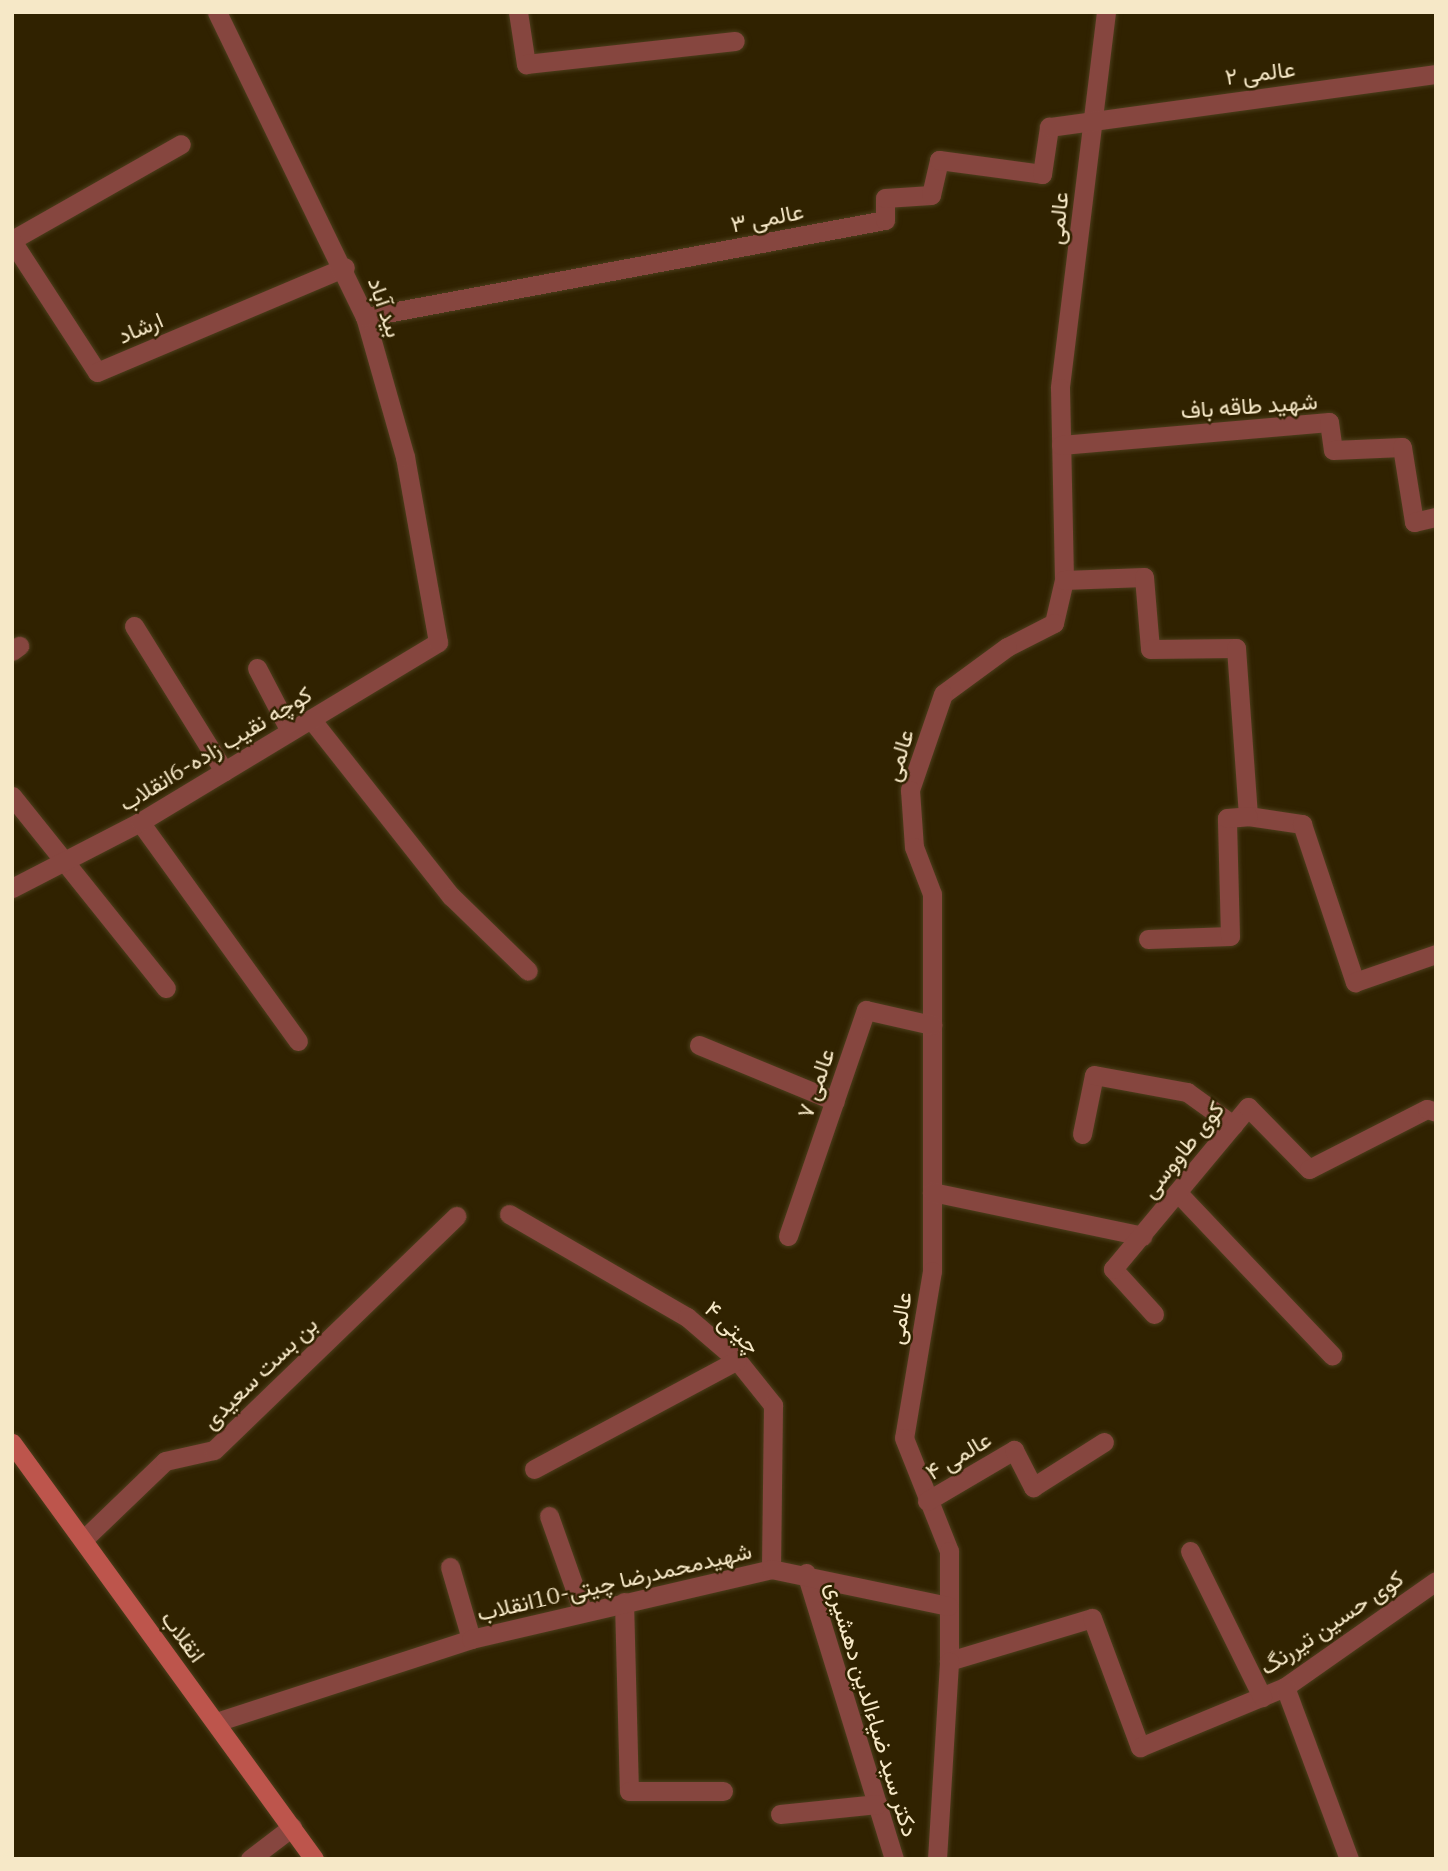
<!DOCTYPE html>
<html>
<head>
<meta charset="utf-8">
<style>
	body { margin:0 }
	#map { position:relative; width:1448px; height:1871px; overflow:hidden; background:#302200; font-family:"IBM Plex Serif",Vazirmatn,serif }
	div>[style] { position:absolute }
	[style*='--x'] { left:calc(var(--x)*1px); top:calc(var(--y)*1px); width:calc(var(--w)*1px); rotate:calc(var(--a)*1deg) }
	.roads { filter:drop-shadow(0 0 2px #4c3e1c) drop-shadow(0 0 2px #4c3e1c) }
	.minor>* { height:19px; margin:-9.5px; padding:0 9.5px; transform-origin:9.5px; border-radius:9.5px; background:#86463f }
	.secondary>* { height:19px; margin:-9.5px; padding:0 9.5px; transform-origin:9.5px; border-radius:9.5px; background:#bd554c }
	span { translate:-50% -50%; white-space:nowrap; text-align:center; line-height:1.15; -webkit-text-stroke:5px #302200; paint-order:stroke }
	.street-label { font-size:23px; color:#f6e8c7 }
	.frame { position:absolute; inset:0; border:14px solid #f6e8c7; pointer-events:none }
</style>
</head>
<body>
<div id="map">
	<div class="roads">
		<div class="minor">
			<div style="--x:518;--y:12;--w:53;--a:81.3"></div>
			<div style="--x:526;--y:64;--w:210;--a:-6.3"></div>
			<div style="--x:1106;--y:12;--w:379;--a:97"></div>
			<div style="--x:1060;--y:388;--w:192;--a:88.8"></div>
			<div style="--x:1064;--y:580;--w:44;--a:103.1"></div>
			<div style="--x:1054;--y:623;--w:53;--a:152.9"></div>
			<div style="--x:1007;--y:647;--w:79;--a:143.7"></div>
			<div style="--x:943;--y:694;--w:102;--a:109"></div>
			<div style="--x:910;--y:790;--w:57;--a:86"></div>
			<div style="--x:914;--y:847;--w:50;--a:69"></div>
			<div style="--x:932;--y:894;--w:377;--a:90"></div>
			<div style="--x:932;--y:1271;--w:169;--a:99.5"></div>
			<div style="--x:904;--y:1438;--w:122;--a:68.3"></div>
			<div style="--x:949;--y:1551;--w:110;--a:90"></div>
			<div style="--x:949;--y:1661;--w:149;--a:-16.7"></div>
			<div style="--x:1092;--y:1618;--w:138;--a:69.6"></div>
			<div style="--x:1140;--y:1747;--w:157;--a:-22.5"></div>
			<div style="--x:1285;--y:1687;--w:184;--a:-35.1"></div>
			<div style="--x:12;--y:240;--w:194;--a:-29.6"></div>
			<div style="--x:12;--y:241;--w:156;--a:57"></div>
			<div style="--x:97;--y:372;--w:269;--a:-22.9"></div>
			<div style="--x:365;--y:317;--w:529;--a:-10.57"></div>
			<div style="--x:885;--y:220;--w:22;--a:-90"></div>
			<div style="--x:885;--y:198;--w:46;--a:-3.7"></div>
			<div style="--x:931;--y:195;--w:36;--a:-77"></div>
			<div style="--x:939;--y:160;--w:104;--a:7.7"></div>
			<div style="--x:1042;--y:174;--w:48;--a:-81.5"></div>
			<div style="--x:1049;--y:127;--w:391;--a:-7.8"></div>
			<div style="--x:1061;--y:445;--w:269;--a:-4.9"></div>
			<div style="--x:1329;--y:422;--w:28;--a:82"></div>
			<div style="--x:1333;--y:450;--w:69;--a:-2.5"></div>
			<div style="--x:1402;--y:447;--w:76;--a:80.9"></div>
			<div style="--x:1414;--y:522;--w:23;--a:-13"></div>
			<div style="--x:1064;--y:580;--w:80;--a:-2.1"></div>
			<div style="--x:1144;--y:577;--w:72;--a:85.2"></div>
			<div style="--x:1150;--y:649;--w:86;--a:-0.7"></div>
			<div style="--x:1236;--y:648;--w:168;--a:85.9"></div>
			<div style="--x:1248;--y:816;--w:55;--a:8.4"></div>
			<div style="--x:1302;--y:824;--w:167;--a:71.5"></div>
			<div style="--x:1355;--y:982;--w:86;--a:-19.1"></div>
			<div style="--x:134;--y:626;--w:171;--a:58.2"></div>
			<div style="--x:12;--y:651;--w:9;--a:-36"></div>
			<div style="--x:257;--y:668;--w:71;--a:62.4"></div>
			<div style="--x:311;--y:719;--w:226;--a:51.7"></div>
			<div style="--x:451;--y:896;--w:107;--a:44.2"></div>
			<div style="--x:12;--y:796;--w:246;--a:51.3"></div>
			<div style="--x:140;--y:822;--w:270;--a:54.2"></div>
			<div style="--x:12;--y:888;--w:144;--a:-27.3"></div>
			<div style="--x:140;--y:822;--w:348;--a:-31.1"></div>
			<div style="--x:438;--y:642;--w:188;--a:-100.1"></div>
			<div style="--x:405;--y:457;--w:146;--a:-105.9"></div>
			<div style="--x:365;--y:317;--w:339;--a:-115.9"></div>
			<div style="--x:1148;--y:939;--w:82;--a:-2.1"></div>
			<div style="--x:1230;--y:936;--w:118;--a:-91.5"></div>
			<div style="--x:1227;--y:818;--w:21;--a:-5"></div>
			<div style="--x:699;--y:1045;--w:147;--a:22.4"></div>
			<div style="--x:1082;--y:1134;--w:60;--a:-78.5"></div>
			<div style="--x:1094;--y:1075;--w:95;--a:10.4"></div>
			<div style="--x:1187;--y:1092;--w:57;--a:35.7"></div>
			<div style="--x:932;--y:1192;--w:215;--a:11.8"></div>
			<div style="--x:1178;--y:1193;--w:224;--a:46.5"></div>
			<div style="--x:509;--y:1214;--w:206;--a:30.1"></div>
			<div style="--x:687;--y:1317;--w:66;--a:40.7"></div>
			<div style="--x:737;--y:1360;--w:58;--a:51.3"></div>
			<div style="--x:773;--y:1405;--w:164;--a:90.7"></div>
			<div style="--x:788;--y:1236;--w:239;--a:-71"></div>
			<div style="--x:866;--y:1010;--w:68;--a:12.8"></div>
			<div style="--x:1154;--y:1314;--w:61;--a:-132.3"></div>
			<div style="--x:1113;--y:1269;--w:211;--a:-50.2"></div>
			<div style="--x:1248;--y:1107;--w:87;--a:45.5"></div>
			<div style="--x:1309;--y:1169;--w:132;--a:-27"></div>
			<div style="--x:1427;--y:1109;--w:9;--a:18"></div>
			<div style="--x:534;--y:1469;--w:230;--a:-28.2"></div>
			<div style="--x:927;--y:1501;--w:101;--a:-30.4"></div>
			<div style="--x:1014;--y:1450;--w:42;--a:62.8"></div>
			<div style="--x:1033;--y:1487;--w:84;--a:-32.4"></div>
			<div style="--x:549;--y:1516;--w:99;--a:70.5"></div>
			<div style="--x:84;--y:1539;--w:112;--a:-43.9"></div>
			<div style="--x:165;--y:1461;--w:50;--a:-12.7"></div>
			<div style="--x:214;--y:1450;--w:337;--a:-44"></div>
			<div style="--x:1190;--y:1551;--w:163;--a:63.7"></div>
			<div style="--x:450;--y:1567;--w:75;--a:73.7"></div>
			<div style="--x:806;--y:1573;--w:299;--a:72.9"></div>
			<div style="--x:624;--y:1602;--w:189;--a:88.5"></div>
			<div style="--x:629;--y:1791;--w:94;--a:0"></div>
			<div style="--x:1285;--y:1687;--w:184;--a:69.6"></div>
			<div style="--x:216;--y:1722;--w:268;--a:-18"></div>
			<div style="--x:471;--y:1639;--w:308;--a:-13.1"></div>
			<div style="--x:771;--y:1569;--w:181;--a:11.8"></div>
			<div style="--x:780;--y:1814;--w:98;--a:-5.9"></div>
			<div style="--x:250;--y:1859;--w:53;--a:-37.3"></div>
			<div style="--x:937;--y:1859;--w:198;--a:-86.5"></div>
		</div>
		<div class="secondary">
			<div style="--x:12;--y:1443;--w:514;--a:54.02"></div>
		</div>
	</div>
	<div class="street-label">
		<span style="left:1260px;top:72px;rotate:-7deg">عالمی ۲</span>
		<span style="left:767px;top:217px;rotate:-11deg">عالمی ۳</span>
		<span style="left:1057px;top:218px;rotate:-84deg">عالمی</span>
		<span style="left:386px;top:307px;rotate:71deg">بید آباد</span>
		<span style="left:140px;top:327px;rotate:-23deg">ارشاد</span>
		<span style="left:1249px;top:405px;rotate:-4deg">شهید طاقه باف</span>
		<span style="left:215px;top:748px;rotate:-31deg">کوچه نقیب زاده-6انقلاب</span>
		<span style="left:898px;top:755px;rotate:-73deg">عالمی</span>
		<span style="left:815px;top:1083px;rotate:-71deg">عالمی ۷</span>
		<span style="left:1182px;top:1149px;rotate:-51deg">کوی طاووسی</span>
		<span style="left:899px;top:1318px;rotate:-81deg">عالمی</span>
		<span style="left:733px;top:1327px;rotate:43deg">چیتی ۴</span>
		<span style="left:259px;top:1372px;rotate:-44deg">بن بست سعیدی</span>
		<span style="left:958px;top:1455px;rotate:-31deg">عالمی ۴</span>
		<span style="left:614px;top:1581px;rotate:-13deg">شهیدمحمدرضا چیتی-10انقلاب</span>
		<span style="left:1331px;top:1622px;rotate:-34deg">کوی حسین تیررنگ</span>
		<span style="left:184px;top:1636px;rotate:54deg">انقلاب</span>
		<span style="left:873px;top:1709px;rotate:73deg">دکتر سید ضیاءالدین دهشیری</span>
	</div>
	<div class="frame"></div>
</div>
</body>
</html>
